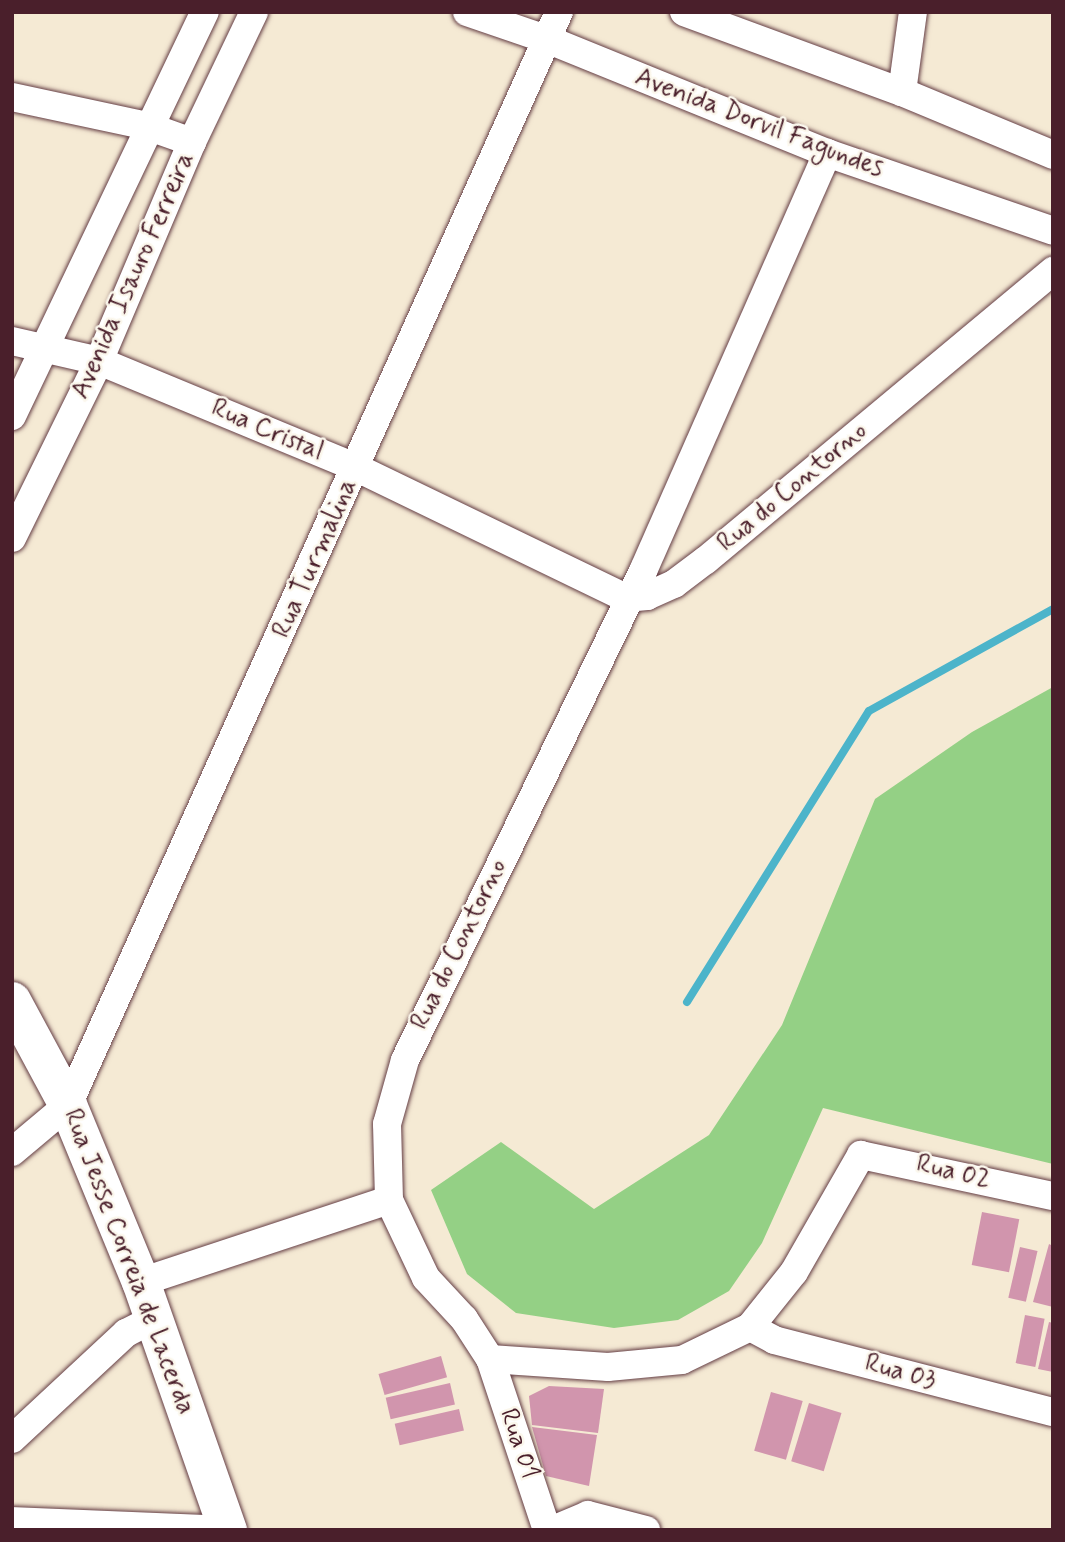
<!DOCTYPE html>
<html>
<head>
<meta charset="utf-8">
<style>
	body { margin:0 }
	#map { position:relative; width:1065px; height:1542px; overflow:hidden; background:#f5ead4; font-family:Mynerve,sans-serif }
	div>[style] { position:absolute }
	[style*='--x'] { left:calc(var(--x)*1px); top:calc(var(--y)*1px); width:calc(var(--w)*1px); rotate:calc(var(--a)*1deg) }
	.green>* { inset:0; background:#94d085 }
	.stream>* { height:8px; margin:-4px; padding:0 4px; transform-origin:4px; border-radius:4px; background:#4cb4ca }
	.building>* { inset:0; background:#d195ad; transform-origin:0 0 }
	.roads { filter:drop-shadow(0 0 2px #643d44) drop-shadow(0 0 2px #643d44) }
	.minor>* { height:28px; margin:-14px; padding:0 14px; transform-origin:14px; border-radius:14px; background:#fff }
	.secondary>* { height:38px; margin:-19px; padding:0 19px; transform-origin:19px; border-radius:19px; background:#fff }
	span { translate:-50% -50%; white-space:nowrap; text-align:center; line-height:1.15; -webkit-text-stroke:5px #fbf7ec; paint-order:stroke }
	.street-label { font-size:26px; color:#4a1f2b }
	.frame { position:absolute; inset:0; border:14px solid #4a1f2b; pointer-events:none }
</style>
</head>
<body>
<div id="map">
	<div class="green">
		<div style="clip-path:polygon(1053px 687px,1053px 1164px,823px 1108px,762px 1243px,729px 1291px,678px 1320px,614px 1328px,516px 1313px,467px 1274px,431px 1190px,501px 1142px,594px 1209px,709px 1135px,782px 1025px,875px 799px,972px 732px)"></div>
	</div>
	<div class="stream">
		<div style="--x:687;--y:1002;--w:343;--a:-58"></div>
		<div style="--x:869;--y:711;--w:210;--a:-29"></div>
	</div>
	<div class="building">
		<div style="left:982px;top:1212px;width:38px;height:54px;rotate:11deg"></div>
		<div style="clip-path:polygon(1049px 1244px,1053px 1246px,1053px 1307px,1033px 1302px)"></div>
		<div style="left:1020px;top:1247px;width:18px;height:52px;rotate:13deg"></div>
		<div style="left:1025px;top:1315px;width:20px;height:49px;rotate:11deg"></div>
		<div style="clip-path:polygon(1049px 1322px,1053px 1323px,1053px 1372px,1038px 1369px)"></div>
		<div style="left:441px;top:1356px;width:22px;height:65px;rotate:74deg"></div>
		<div style="left:450px;top:1383px;width:22px;height:66px;rotate:77deg"></div>
		<div style="clip-path:polygon(549px 1386px,604px 1389px,598px 1433px,532px 1425px,529px 1396px)"></div>
		<div style="left:771px;top:1392px;width:33px;height:61px;rotate:16deg"></div>
		<div style="left:809px;top:1403px;width:34px;height:61px;rotate:17deg"></div>
		<div style="left:459px;top:1409px;width:22px;height:66px;rotate:77deg"></div>
		<div style="clip-path:polygon(532px 1427px,597px 1435px,589px 1486px,546px 1476px)"></div>
	</div>
	<div class="roads">
		<div class="minor">
			<div style="--x:467;--y:12;--w:87;--a:18.9"></div>
			<div style="--x:549;--y:40;--w:300;--a:22.1"></div>
			<div style="--x:827;--y:153;--w:239;--a:19"></div>
			<div style="--x:684;--y:12;--w:232;--a:20.2"></div>
			<div style="--x:902;--y:92;--w:164;--a:22.6"></div>
			<div style="--x:902;--y:92;--w:81;--a:-82.2"></div>
			<div style="--x:12;--y:97;--w:138;--a:12.1"></div>
			<div style="--x:147;--y:126;--w:48;--a:19.6"></div>
			<div style="--x:12;--y:341;--w:89;--a:12.9"></div>
			<div style="--x:99;--y:361;--w:279;--a:22.5"></div>
			<div style="--x:357;--y:468;--w:299;--a:25.8"></div>
			<div style="--x:12;--y:416;--w:448;--a:-64.5"></div>
			<div style="--x:12;--y:538;--w:197;--a:-63.8"></div>
			<div style="--x:99;--y:361;--w:238;--a:-67"></div>
			<div style="--x:192;--y:142;--w:144;--a:-64.5"></div>
			<div style="--x:626;--y:598;--w:21;--a:-5"></div>
			<div style="--x:647;--y:596;--w:30;--a:-24"></div>
			<div style="--x:674;--y:584;--w:40;--a:-37"></div>
			<div style="--x:706;--y:560;--w:452;--a:-39.8"></div>
			<div style="--x:12;--y:1152;--w:73;--a:-40"></div>
			<div style="--x:68;--y:1105;--w:1198;--a:-65.81"></div>
			<div style="--x:141;--y:1282;--w:261;--a:-18.3"></div>
			<div style="--x:750;--y:1327;--w:27;--a:28"></div>
			<div style="--x:774;--y:1340;--w:288;--a:14.5"></div>
			<div style="--x:490;--y:1359;--w:118;--a:3.9"></div>
			<div style="--x:608;--y:1367;--w:74;--a:-5.4"></div>
			<div style="--x:682;--y:1360;--w:76;--a:-25.9"></div>
			<div style="--x:750;--y:1327;--w:70;--a:-51.3"></div>
			<div style="--x:794;--y:1272;--w:135;--a:-60.2"></div>
			<div style="--x:861;--y:1155;--w:196;--a:12.1"></div>
			<div style="--x:12;--y:1439;--w:156;--a:-42.9"></div>
			<div style="--x:126;--y:1333;--w:30;--a:-27"></div>
			<div style="--x:12;--y:1521;--w:215;--a:2.4"></div>
			<div style="--x:547;--y:1530;--w:180;--a:-108.4"></div>
			<div style="--x:490;--y:1359;--w:48;--a:-123"></div>
			<div style="--x:464;--y:1319;--w:56;--a:-132.8"></div>
			<div style="--x:426;--y:1278;--w:86;--a:-115.4"></div>
			<div style="--x:389;--y:1200;--w:76;--a:-91.5"></div>
			<div style="--x:387;--y:1124;--w:66;--a:-74.3"></div>
			<div style="--x:405;--y:1060;--w:544;--a:-64.05"></div>
			<div style="--x:643;--y:571;--w:457;--a:-66.2"></div>
			<div style="--x:553;--y:1530;--w:38;--a:-23"></div>
			<div style="--x:588;--y:1515;--w:60;--a:14.5"></div>
		</div>
		<div class="secondary">
			<div style="--x:12;--y:1001;--w:118;--a:61.7"></div>
			<div style="--x:68;--y:1105;--w:191;--a:67.6"></div>
			<div style="--x:141;--y:1282;--w:263;--a:70.7"></div>
		</div>
	</div>
	<div class="street-label">
		<span style="left:759px;top:124px;rotate:21deg">Avenida Dorvil Fagundes</span>
		<span style="left:134px;top:276px;rotate:-66deg">Avenida Isauro Ferreira</span>
		<span style="left:267px;top:431px;rotate:23deg">Rua Cristal</span>
		<span style="left:793px;top:488px;rotate:-40deg">Rua do Contorno</span>
		<span style="left:316px;top:559px;rotate:-66deg">Rua Turmalina</span>
		<span style="left:460px;top:945px;rotate:-64deg">Rua do Contorno</span>
		<span style="left:953px;top:1173px;rotate:13deg">Rua 02</span>
		<span style="left:128px;top:1262px;rotate:69deg">Rua Jesse Correia de Lacerda</span>
		<span style="left:900px;top:1373px;rotate:15deg">Rua 03</span>
		<span style="left:518px;top:1444px;rotate:71deg">Rua 01</span>
	</div>
	<div class="frame"></div>
</div>
</body>
</html>
